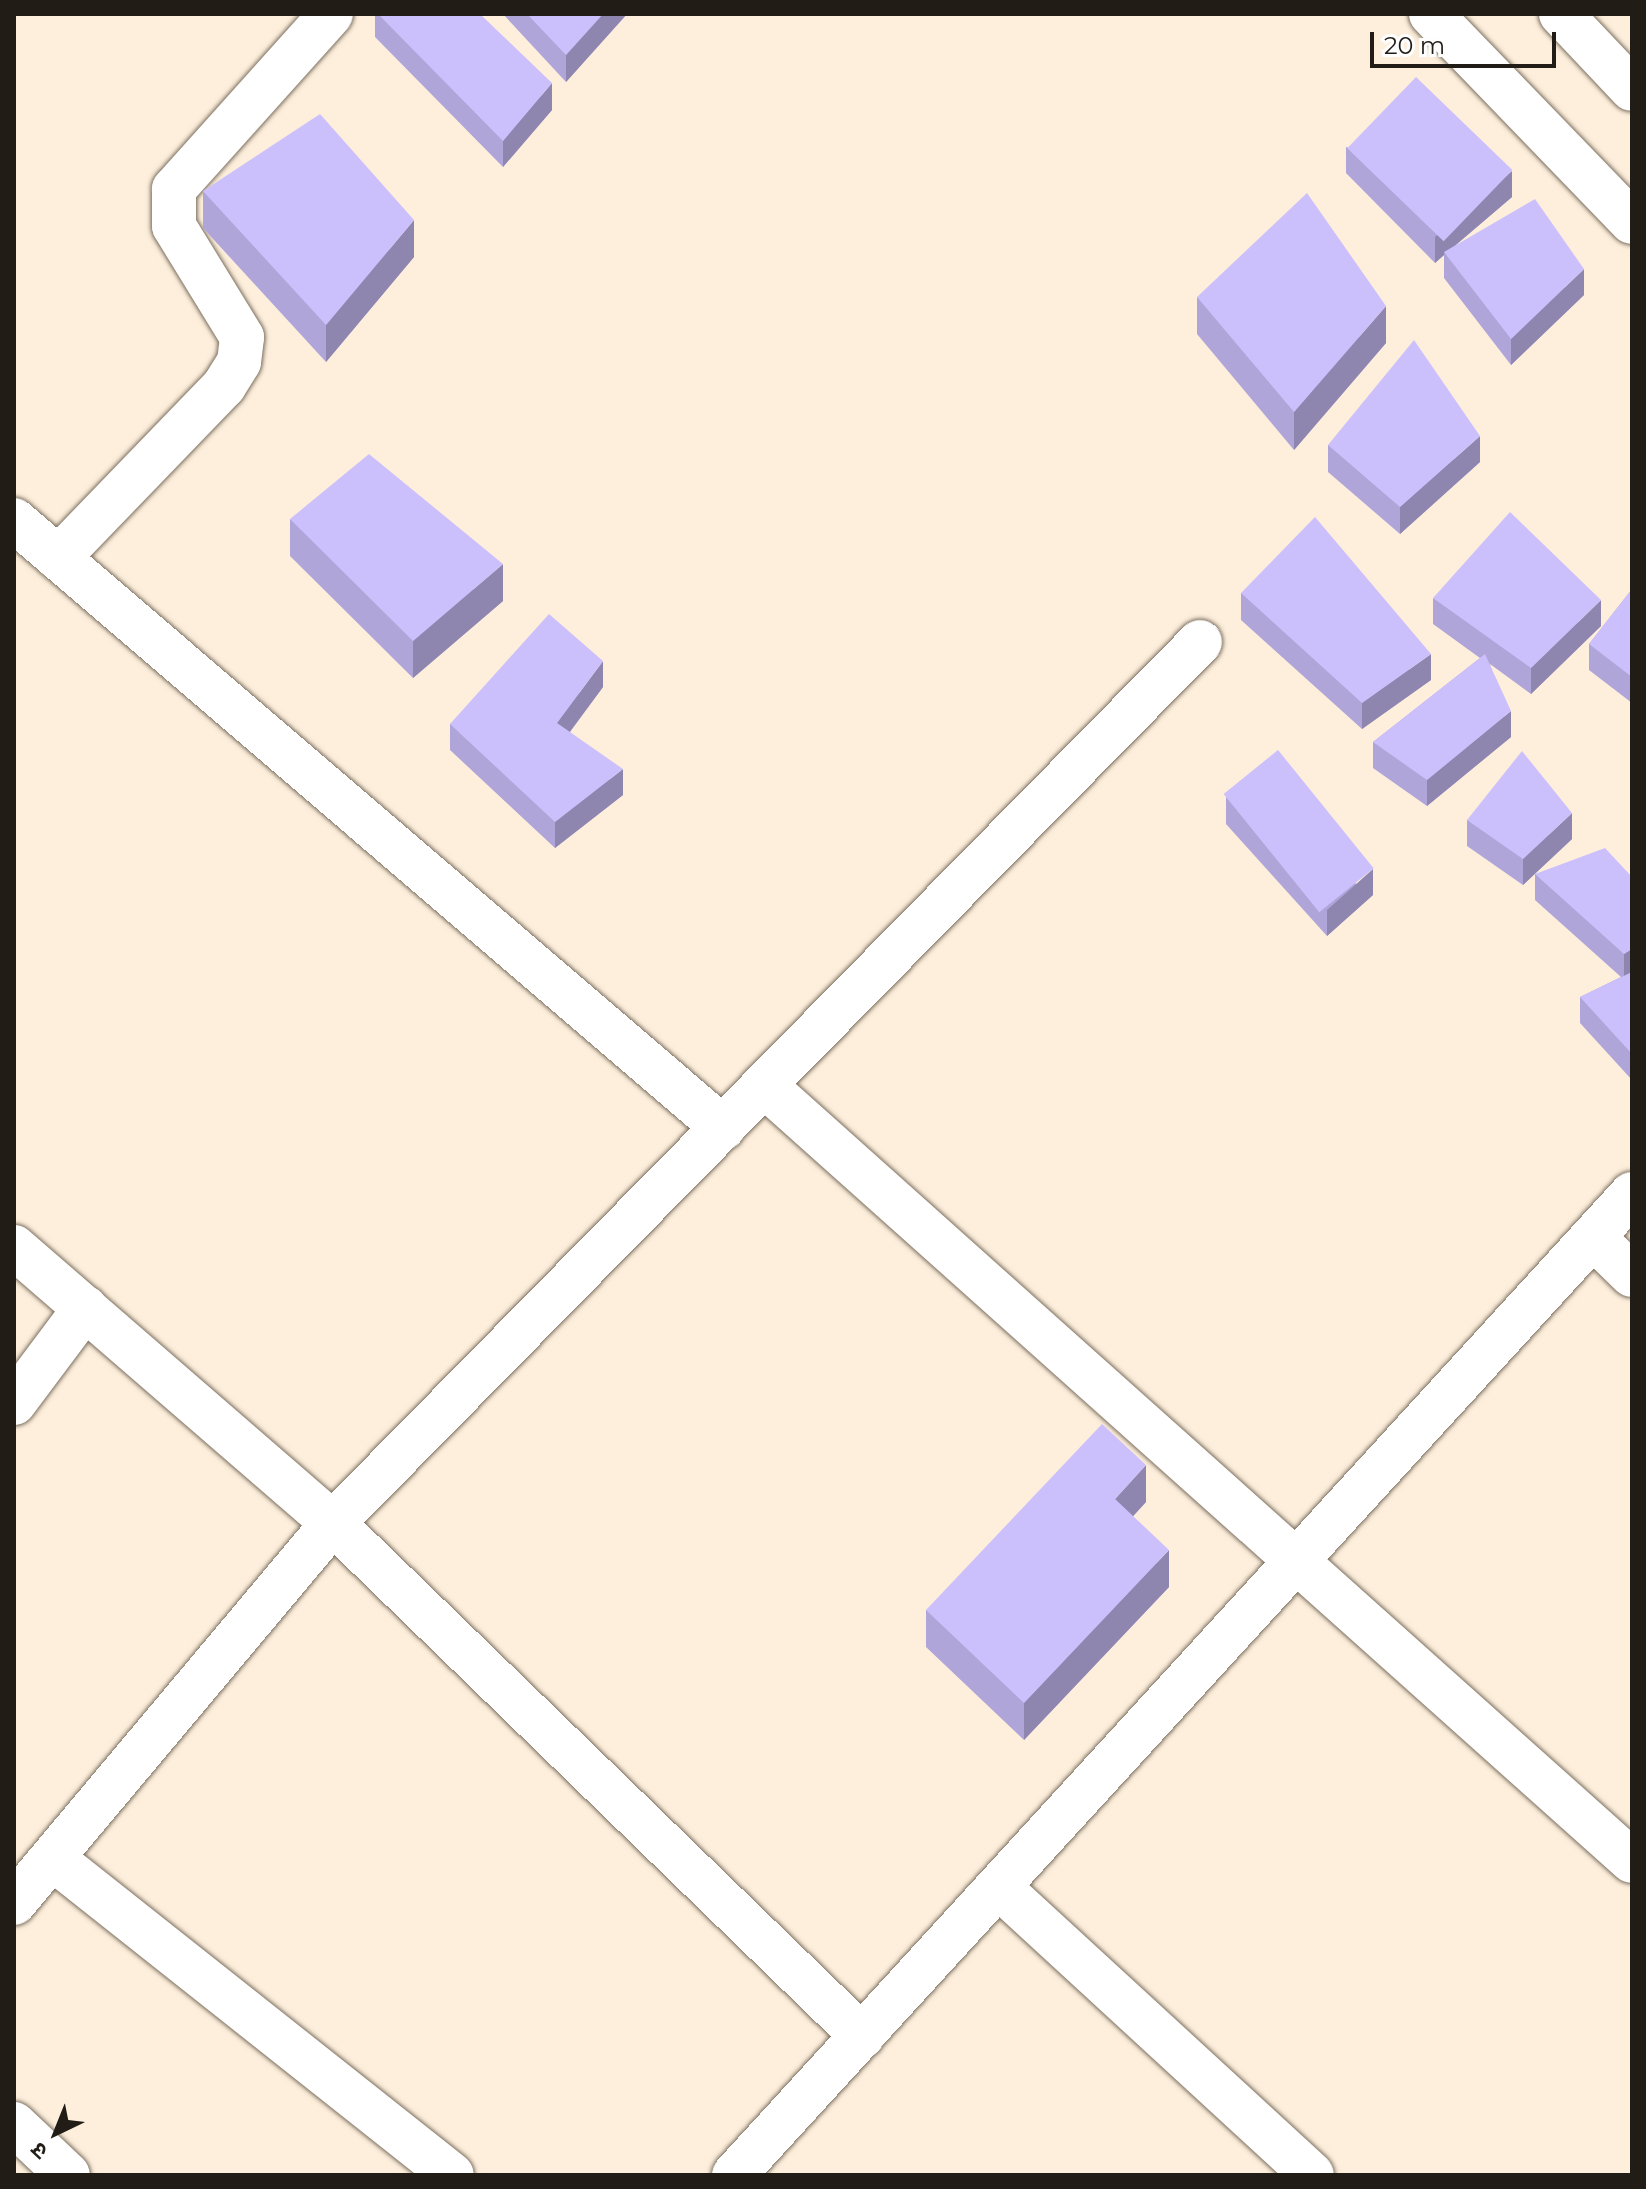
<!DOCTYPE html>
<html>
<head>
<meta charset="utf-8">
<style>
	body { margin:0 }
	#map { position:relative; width:1646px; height:2189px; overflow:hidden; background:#fdefdc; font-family:Montserrat,"Noto Sans Devanagari",sans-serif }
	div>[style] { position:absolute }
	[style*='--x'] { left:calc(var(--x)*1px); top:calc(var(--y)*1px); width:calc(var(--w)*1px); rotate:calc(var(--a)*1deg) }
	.roads { filter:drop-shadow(0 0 2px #7c6f5f) drop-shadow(0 0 2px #7c6f5f) }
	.street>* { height:44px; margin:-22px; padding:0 22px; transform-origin:22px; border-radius:22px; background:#fff }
	.secondary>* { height:44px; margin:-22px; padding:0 22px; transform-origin:22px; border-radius:22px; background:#fff }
	.wall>* { inset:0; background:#afa5d9 }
	.shaded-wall>* { inset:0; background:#8f86b0 }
	.building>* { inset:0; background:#ccc0fc; transform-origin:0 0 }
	span { translate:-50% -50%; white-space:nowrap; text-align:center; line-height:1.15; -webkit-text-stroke:7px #fefefe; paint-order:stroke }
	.frame { position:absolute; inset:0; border:16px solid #211c15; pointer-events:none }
	.north { position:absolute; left:16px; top:2093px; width:80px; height:80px; -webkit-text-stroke:6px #fefefe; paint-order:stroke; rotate:223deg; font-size:22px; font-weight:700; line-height:32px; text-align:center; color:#211c15 }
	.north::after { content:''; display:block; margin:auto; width:28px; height:36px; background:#211c15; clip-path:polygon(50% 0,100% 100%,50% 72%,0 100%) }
	.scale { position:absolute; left:1370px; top:32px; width:186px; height:36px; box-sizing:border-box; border:4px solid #211c15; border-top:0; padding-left:10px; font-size:24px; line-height:28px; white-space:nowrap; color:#211c15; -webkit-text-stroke:6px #fefefe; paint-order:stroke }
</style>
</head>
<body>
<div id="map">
	<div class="roads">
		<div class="street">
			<div style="--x:14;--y:520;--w:934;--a:40.61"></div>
			<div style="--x:58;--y:558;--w:239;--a:-46"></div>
			<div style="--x:224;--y:386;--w:28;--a:-58"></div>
			<div style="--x:239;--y:362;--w:25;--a:-83"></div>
			<div style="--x:242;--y:337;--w:130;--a:-121.5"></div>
			<div style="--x:174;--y:226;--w:37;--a:-90"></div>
			<div style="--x:174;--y:189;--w:235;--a:-48.1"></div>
			<div style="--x:764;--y:1085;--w:1164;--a:41.8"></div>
			<div style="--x:1593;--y:1237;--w:54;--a:44.3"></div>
			<div style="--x:14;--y:1247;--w:422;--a:40.9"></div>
			<div style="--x:333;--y:1523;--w:737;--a:44.12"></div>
			<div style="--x:14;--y:1403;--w:119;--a:-53.2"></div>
			<div style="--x:52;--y:1858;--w:510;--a:38.4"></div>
			<div style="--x:999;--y:1887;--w:425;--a:42.6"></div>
			<div style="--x:14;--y:1903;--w:496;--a:-50"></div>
			<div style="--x:333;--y:1523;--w:1236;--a:-45.46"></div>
			<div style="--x:14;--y:2124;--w:74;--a:43.4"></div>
			<div style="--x:734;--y:2175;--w:1330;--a:-47.53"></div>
		</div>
		<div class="secondary">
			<div style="--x:1431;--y:14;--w:289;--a:46"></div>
			<div style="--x:1561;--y:14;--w:103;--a:46.6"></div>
		</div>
	</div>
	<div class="wall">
		<div style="clip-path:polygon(375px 14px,480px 14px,552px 110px,503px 167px,375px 37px)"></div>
		<div style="clip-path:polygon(503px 14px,627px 14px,566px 82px)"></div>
		<div style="clip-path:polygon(1346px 147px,1512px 197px,1456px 245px,1584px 295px,1511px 365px,1444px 278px,1444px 255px,1435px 263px,1346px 173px)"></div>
		<div style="clip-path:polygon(203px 191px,414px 257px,326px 362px,203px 228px)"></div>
		<div style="clip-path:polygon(1197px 297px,1386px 343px,1294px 450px,1197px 334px)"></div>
		<div style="clip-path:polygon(1328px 445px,1480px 462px,1400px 534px,1328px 472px)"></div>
		<div style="clip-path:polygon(290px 519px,503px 601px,413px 678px,290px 556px)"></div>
		<div style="clip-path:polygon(1632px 589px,1632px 703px,1589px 670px,1589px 644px)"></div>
		<div style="clip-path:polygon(1241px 593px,1431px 680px,1362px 729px,1241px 620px)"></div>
		<div style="clip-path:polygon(1433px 598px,1601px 626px,1531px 694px,1490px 664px,1511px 737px,1427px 806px,1373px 768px,1373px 742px,1480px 658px,1433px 624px)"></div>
		<div style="clip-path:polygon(603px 687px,570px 732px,623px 795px,555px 848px,450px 750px,450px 724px)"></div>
		<div style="clip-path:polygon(1226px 797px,1373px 895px,1327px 936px,1226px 824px)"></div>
		<div style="clip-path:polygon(1467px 820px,1572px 839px,1523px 885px,1467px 846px)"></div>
		<div style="clip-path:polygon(1535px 874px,1632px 877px,1632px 1080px,1580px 1023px,1580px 997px,1621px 977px,1535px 900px)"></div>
		<div style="clip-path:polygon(1146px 1502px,1133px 1516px,1169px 1587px,1024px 1740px,926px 1647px,926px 1610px)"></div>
	</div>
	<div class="shaded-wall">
		<div style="clip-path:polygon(603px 14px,627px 14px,566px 82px,566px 55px)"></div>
		<div style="clip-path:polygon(552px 83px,552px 110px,503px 167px,503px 141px)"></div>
		<div style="clip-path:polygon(1512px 171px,1512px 197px,1445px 254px,1444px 252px,1444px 255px,1435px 263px,1435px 237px)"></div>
		<div style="clip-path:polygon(414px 220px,414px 257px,326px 362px,326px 325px)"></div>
		<div style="clip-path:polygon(1584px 269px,1584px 295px,1511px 365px,1511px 339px)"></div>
		<div style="clip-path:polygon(1386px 306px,1386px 343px,1294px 450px,1294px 412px)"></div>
		<div style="clip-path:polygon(1480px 436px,1480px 462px,1400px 534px,1400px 507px)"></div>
		<div style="clip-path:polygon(503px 564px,503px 601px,413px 678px,413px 641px)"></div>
		<div style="clip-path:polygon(1601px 600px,1601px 626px,1531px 694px,1531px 668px)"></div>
		<div style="clip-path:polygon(1431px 654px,1431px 680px,1362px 729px,1362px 703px)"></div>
		<div style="clip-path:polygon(603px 661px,603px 687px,557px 749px,557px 723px)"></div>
		<div style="clip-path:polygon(1511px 711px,1511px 737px,1427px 806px,1427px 780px)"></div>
		<div style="clip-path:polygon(623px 769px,623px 795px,555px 848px,555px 822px)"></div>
		<div style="clip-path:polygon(1572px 813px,1572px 839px,1523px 885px,1523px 859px)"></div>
		<div style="clip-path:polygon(1373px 869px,1373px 895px,1327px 936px,1327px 910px)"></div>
		<div style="clip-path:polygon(1632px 949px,1632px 975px,1624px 980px,1624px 954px)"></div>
		<div style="clip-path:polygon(1146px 1465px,1146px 1502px,1115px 1536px,1115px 1499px)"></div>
		<div style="clip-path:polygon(1169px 1550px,1169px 1587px,1024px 1740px,1024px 1703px)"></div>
	</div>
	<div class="building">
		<div style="clip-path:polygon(378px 14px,480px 14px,552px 83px,503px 141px)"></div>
		<div style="clip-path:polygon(527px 14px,603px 14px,566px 55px)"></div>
		<div style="left:1416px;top:77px;width:134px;height:99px;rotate:44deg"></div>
		<div style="clip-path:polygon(320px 114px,414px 220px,326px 325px,203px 191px)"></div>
		<div style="clip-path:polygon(1307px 193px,1386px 306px,1294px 412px,1197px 297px)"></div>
		<div style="clip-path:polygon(1535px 199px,1584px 269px,1511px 339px,1444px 252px)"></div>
		<div style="clip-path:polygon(1414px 340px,1480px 436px,1400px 507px,1328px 445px)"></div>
		<div style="clip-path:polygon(369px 454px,503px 564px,413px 641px,290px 519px)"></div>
		<div style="clip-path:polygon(1510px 512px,1601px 600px,1531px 668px,1433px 598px)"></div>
		<div style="clip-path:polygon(1315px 517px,1431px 654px,1362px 703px,1241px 593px)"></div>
		<div style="clip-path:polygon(1632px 589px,1632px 677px,1589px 644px)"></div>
		<div style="clip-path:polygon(549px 614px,603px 661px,557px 723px,623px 769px,555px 822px,450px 724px)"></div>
		<div style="clip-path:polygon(1485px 654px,1511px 711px,1427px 780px,1373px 742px)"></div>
		<div style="left:1278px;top:750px;width:152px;height:70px;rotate:51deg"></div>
		<div style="clip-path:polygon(1522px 751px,1572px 813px,1523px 859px,1467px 820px)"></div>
		<div style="clip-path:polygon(1605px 848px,1632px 877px,1632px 949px,1624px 954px,1535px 874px)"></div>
		<div style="clip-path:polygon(1632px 972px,1632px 1054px,1580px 997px)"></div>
		<div style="clip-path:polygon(1102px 1424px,1146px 1465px,1115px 1499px,1169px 1550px,1024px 1703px,926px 1610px)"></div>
	</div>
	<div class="frame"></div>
	<div class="north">उ</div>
	<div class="scale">20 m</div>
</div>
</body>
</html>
